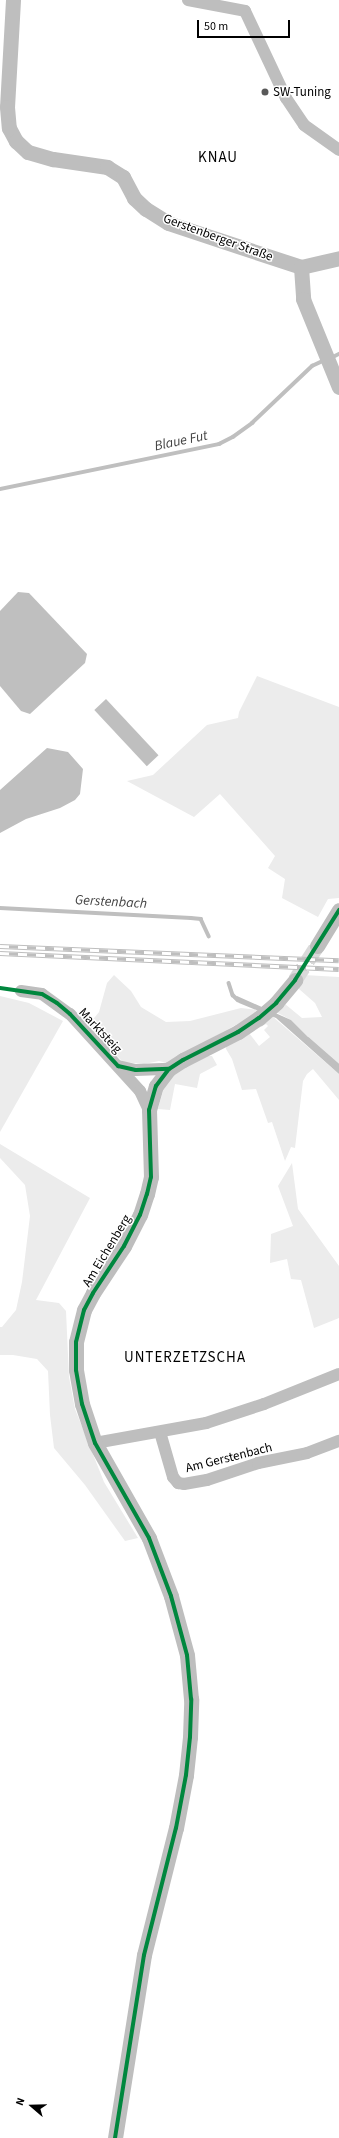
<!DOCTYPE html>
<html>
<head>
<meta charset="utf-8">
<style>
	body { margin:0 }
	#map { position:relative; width:339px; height:2138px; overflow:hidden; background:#fff; font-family:"Source Sans 3",sans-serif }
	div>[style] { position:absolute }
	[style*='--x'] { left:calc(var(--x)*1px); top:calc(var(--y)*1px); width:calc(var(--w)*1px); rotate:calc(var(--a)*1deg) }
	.green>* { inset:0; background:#ececec }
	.water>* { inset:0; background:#bfbfbf; transform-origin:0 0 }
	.stream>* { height:3.5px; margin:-1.75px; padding:0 1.75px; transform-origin:1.75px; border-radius:1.75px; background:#bfbfbf }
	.tertiary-tunnel>* { height:15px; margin-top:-7.5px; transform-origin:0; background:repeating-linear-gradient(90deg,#d9d9d9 0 15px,transparent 0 23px) }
	.minor>* { height:12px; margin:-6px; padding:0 6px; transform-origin:6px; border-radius:6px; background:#bebebe }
	.tertiary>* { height:15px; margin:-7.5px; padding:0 7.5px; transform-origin:7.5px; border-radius:7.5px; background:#bebebe }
	.rail>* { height:4.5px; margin-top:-2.25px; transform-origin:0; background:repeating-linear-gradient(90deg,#fff 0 9px,#bebebe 0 18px); box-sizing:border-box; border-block:1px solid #bebebe }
	.cycleway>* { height:4px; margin:-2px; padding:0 2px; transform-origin:2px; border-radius:2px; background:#00873e }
	.dots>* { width:11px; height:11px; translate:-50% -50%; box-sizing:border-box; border:2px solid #fff; border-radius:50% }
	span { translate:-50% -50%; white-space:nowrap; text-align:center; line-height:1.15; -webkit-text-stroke:3px #fff; paint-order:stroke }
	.poi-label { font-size:13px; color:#000 }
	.left { translate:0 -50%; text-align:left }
	.street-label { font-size:13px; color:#000 }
	.water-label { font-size:14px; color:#444; font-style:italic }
	.quarter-label { font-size:15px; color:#000; letter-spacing:1px }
	.north { position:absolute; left:12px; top:2086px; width:40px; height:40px; -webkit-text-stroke:3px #fff; paint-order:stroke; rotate:290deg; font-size:11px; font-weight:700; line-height:16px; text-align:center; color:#000 }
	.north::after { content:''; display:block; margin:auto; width:14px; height:18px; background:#000; clip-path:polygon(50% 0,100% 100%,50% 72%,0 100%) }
	.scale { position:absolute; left:197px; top:20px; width:93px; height:18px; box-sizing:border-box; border:2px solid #000; border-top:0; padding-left:5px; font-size:12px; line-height:14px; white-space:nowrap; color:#000; -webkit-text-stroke:3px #fff; paint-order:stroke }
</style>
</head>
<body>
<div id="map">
	<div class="green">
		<div style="clip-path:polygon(257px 676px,339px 707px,339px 898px,328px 899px,318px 917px,282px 898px,285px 879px,268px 868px,275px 856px,220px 794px,194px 817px,127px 781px,153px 775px,207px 725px,238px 718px,239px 712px)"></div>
		<div style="clip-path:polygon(114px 975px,131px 991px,141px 1007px,166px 1022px,190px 1021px,241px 1008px,258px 1010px,252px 1016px,167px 1063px,159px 1061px,144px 1064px,123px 1062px,87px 1027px,99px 1012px,107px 983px)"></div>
		<div style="clip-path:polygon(304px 975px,339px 977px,339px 1068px,291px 1020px,276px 1012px,285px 1004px,302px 1018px,322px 1017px,315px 1003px,299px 989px,299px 983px)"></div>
		<div style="clip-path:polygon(0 996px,29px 1003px,63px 1021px,0 1132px)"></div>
		<div style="clip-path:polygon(272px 1016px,339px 1074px,339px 1100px,313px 1069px,307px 1074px,303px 1081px,295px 1148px,291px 1147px,285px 1161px,272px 1122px,268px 1123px,256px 1089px,242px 1090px,232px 1059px,226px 1049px,226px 1045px,249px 1033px,259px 1046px,270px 1037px,264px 1030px,268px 1026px,266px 1024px,261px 1027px,259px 1024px)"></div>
		<div style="clip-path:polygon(204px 1056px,212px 1056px,217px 1065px,200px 1074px,197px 1088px,175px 1084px,170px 1110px,158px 1109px,165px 1084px,177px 1070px)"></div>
		<div style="clip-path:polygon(0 1144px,90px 1198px,36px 1300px,59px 1303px,66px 1311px,69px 1377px,75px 1409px,104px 1482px,138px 1538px,125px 1541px,85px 1485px,54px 1448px,50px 1415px,48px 1371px,37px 1359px,13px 1355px,0 1355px,0 1327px,2px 1327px,16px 1310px,22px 1282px,30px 1216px,25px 1185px,0 1158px)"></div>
		<div style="clip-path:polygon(292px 1163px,298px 1209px,339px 1266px,339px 1318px,314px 1328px,301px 1280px,291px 1279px,287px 1259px,270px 1263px,271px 1234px,293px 1226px,278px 1186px)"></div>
	</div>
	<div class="water">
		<div style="clip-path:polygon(18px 592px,29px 593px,87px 654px,85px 663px,30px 714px,21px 711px,0 686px,0 611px)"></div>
		<div style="left:106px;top:699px;width:77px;height:16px;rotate:47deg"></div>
		<div style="clip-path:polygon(47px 748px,68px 752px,83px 769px,80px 794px,75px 800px,60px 808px,26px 819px,0 833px,0 790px)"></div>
		<div style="clip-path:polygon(237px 996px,291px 1020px,339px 1068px,339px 1074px,276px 1018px,239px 1003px,233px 998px)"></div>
	</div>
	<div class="stream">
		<div style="--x:331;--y:358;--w:9;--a:-27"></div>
		<div style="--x:0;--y:489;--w:224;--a:-11.6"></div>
		<div style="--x:219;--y:444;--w:16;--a:-27"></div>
		<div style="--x:233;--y:437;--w:24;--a:-36"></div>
		<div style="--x:252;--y:423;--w:83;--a:-43.5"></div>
		<div style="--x:312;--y:366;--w:14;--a:-25"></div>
		<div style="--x:0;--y:908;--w:191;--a:3"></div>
		<div style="--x:191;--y:918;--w:10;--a:6"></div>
		<div style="--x:201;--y:919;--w:19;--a:65"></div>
		<div style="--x:229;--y:983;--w:13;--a:72"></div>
		<div style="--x:233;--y:995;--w:7;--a:45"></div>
		<div style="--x:308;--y:1039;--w:41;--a:41.1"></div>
	</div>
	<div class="tertiary-tunnel">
		<div style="--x:295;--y:980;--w:40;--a:-57.1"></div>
	</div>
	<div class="minor">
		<div style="--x:188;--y:0;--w:58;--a:10.9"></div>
		<div style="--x:245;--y:11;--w:96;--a:64.8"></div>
		<div style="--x:286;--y:98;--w:32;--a:56"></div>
		<div style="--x:304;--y:125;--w:43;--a:35.5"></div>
		<div style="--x:21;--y:991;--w:21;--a:8"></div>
		<div style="--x:42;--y:994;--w:34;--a:36"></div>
		<div style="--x:70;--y:1014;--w:104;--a:47.7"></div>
		<div style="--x:140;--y:1091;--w:21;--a:65"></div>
		<div style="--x:118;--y:1066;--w:18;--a:13"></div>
		<div style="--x:136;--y:1070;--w:33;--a:-2"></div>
		<div style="--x:160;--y:1432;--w:47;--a:73.9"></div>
		<div style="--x:173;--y:1477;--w:8;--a:50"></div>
		<div style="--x:178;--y:1483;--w:6;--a:9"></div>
		<div style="--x:184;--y:1484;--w:23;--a:-10"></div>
		<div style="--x:207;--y:1480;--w:54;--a:-18.4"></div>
		<div style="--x:258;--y:1463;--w:50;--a:-11.5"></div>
		<div style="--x:307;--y:1453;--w:34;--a:-21"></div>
		<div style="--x:95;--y:1443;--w:113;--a:-10.2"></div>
		<div style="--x:206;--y:1423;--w:61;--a:-18.1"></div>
		<div style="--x:264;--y:1404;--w:81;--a:-21.8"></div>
	</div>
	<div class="tertiary">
		<div style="--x:13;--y:0;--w:107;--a:93.2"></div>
		<div style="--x:7;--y:107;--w:21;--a:85"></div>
		<div style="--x:9;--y:128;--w:15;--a:62"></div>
		<div style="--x:16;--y:141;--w:16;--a:43"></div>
		<div style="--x:28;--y:152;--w:26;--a:16"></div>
		<div style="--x:53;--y:159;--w:55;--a:8.4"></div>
		<div style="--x:107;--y:167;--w:19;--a:32"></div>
		<div style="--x:123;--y:177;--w:24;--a:62"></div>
		<div style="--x:134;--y:198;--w:16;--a:43"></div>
		<div style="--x:146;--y:209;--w:26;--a:32"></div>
		<div style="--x:168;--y:223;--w:140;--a:18.3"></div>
		<div style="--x:301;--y:267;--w:39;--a:-13"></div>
		<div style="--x:301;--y:267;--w:32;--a:86"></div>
		<div style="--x:303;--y:299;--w:95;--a:67.8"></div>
		<div style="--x:317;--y:946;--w:42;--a:-58.6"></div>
		<div style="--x:115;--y:2138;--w:185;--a:-81"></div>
		<div style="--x:144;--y:1955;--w:131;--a:-75.9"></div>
		<div style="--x:176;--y:1828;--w:54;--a:-79.3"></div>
		<div style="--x:186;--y:1775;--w:38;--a:-84"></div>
		<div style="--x:190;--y:1737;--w:38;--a:-88"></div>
		<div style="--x:191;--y:1699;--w:44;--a:-95.2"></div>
		<div style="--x:187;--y:1655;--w:61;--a:-105.2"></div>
		<div style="--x:171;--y:1596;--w:62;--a:-110.8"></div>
		<div style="--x:149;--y:1538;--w:109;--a:-119.6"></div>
		<div style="--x:95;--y:1443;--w:41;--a:-108.4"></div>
		<div style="--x:82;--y:1404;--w:35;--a:-100"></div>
		<div style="--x:76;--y:1370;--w:28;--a:-90"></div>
		<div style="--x:76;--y:1342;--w:33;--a:-76"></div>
		<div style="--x:84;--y:1310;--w:19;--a:-62"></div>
		<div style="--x:93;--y:1293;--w:56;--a:-56.6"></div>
		<div style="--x:124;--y:1246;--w:35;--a:-63"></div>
		<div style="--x:140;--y:1215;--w:22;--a:-72"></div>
		<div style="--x:147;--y:1194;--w:17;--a:-77"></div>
		<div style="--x:151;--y:1177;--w:67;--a:-91.7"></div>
		<div style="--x:149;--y:1110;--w:25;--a:-74"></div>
		<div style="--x:156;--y:1086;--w:21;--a:-53"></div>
		<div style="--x:169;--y:1069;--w:17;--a:-33"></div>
		<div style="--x:183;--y:1060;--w:62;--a:-27"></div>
		<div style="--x:238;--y:1032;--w:25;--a:-34"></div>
		<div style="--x:259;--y:1018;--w:23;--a:-41"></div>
		<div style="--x:276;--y:1003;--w:30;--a:-50"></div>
	</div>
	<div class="rail">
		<div style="--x:0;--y:946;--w:339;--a:2.4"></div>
		<div style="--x:0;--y:953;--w:339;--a:2.7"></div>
	</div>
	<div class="cycleway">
		<div style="--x:0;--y:988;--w:42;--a:8.1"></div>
		<div style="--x:42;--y:994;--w:17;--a:31"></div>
		<div style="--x:57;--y:1003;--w:17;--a:40"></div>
		<div style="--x:70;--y:1014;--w:71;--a:47.3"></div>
		<div style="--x:118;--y:1066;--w:18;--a:13"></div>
		<div style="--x:136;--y:1070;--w:33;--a:-2"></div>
		<div style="--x:115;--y:2138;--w:185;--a:-81"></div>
		<div style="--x:144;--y:1955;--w:131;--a:-75.9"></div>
		<div style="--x:176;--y:1828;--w:54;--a:-79.3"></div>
		<div style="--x:186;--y:1775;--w:38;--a:-84"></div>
		<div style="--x:190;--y:1737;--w:38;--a:-88"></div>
		<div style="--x:191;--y:1699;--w:44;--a:-95.2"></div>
		<div style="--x:187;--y:1655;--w:61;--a:-105.2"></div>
		<div style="--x:171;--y:1596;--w:62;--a:-110.8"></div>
		<div style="--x:149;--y:1538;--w:109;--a:-119.6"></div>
		<div style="--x:95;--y:1443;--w:41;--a:-108.4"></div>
		<div style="--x:82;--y:1404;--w:35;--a:-100"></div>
		<div style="--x:76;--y:1370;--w:28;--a:-90"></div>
		<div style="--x:76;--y:1342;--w:33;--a:-76"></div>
		<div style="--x:84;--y:1310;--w:19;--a:-62"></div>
		<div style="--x:93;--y:1293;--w:56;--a:-56.6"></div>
		<div style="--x:124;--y:1246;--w:35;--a:-63"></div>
		<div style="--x:140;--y:1215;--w:22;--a:-72"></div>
		<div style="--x:147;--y:1194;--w:17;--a:-77"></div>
		<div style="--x:151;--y:1177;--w:67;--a:-91.7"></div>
		<div style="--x:149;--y:1110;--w:25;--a:-74"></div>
		<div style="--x:156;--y:1086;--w:21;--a:-53"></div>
		<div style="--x:169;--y:1069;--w:17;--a:-33"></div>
		<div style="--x:183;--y:1060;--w:62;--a:-27"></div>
		<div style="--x:238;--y:1032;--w:25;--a:-34"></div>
		<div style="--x:259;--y:1018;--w:23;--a:-41"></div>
		<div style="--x:276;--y:1003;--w:30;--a:-50"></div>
		<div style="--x:295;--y:980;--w:83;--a:-57.8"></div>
	</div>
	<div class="dots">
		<div style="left:265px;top:92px;background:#595959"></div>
	</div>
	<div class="poi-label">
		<span class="left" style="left:273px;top:92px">SW-Tuning</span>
	</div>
	<div class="street-label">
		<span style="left:218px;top:238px;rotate:20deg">Gerstenberger Straße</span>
		<span style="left:100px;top:1031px;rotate:47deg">Marktsteig</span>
		<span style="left:107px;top:1251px;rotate:-59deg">Am Eichenberg</span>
		<span style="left:229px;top:1458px;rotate:-14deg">Am Gerstenbach</span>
	</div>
	<div class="water-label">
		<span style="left:181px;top:441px;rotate:-12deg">Blaue Fut</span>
		<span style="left:111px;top:902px;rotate:3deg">Gerstenbach</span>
	</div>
	<div class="quarter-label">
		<span style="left:218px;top:158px">KNAU</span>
		<span style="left:185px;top:1358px">UNTERZETZSCHA</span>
	</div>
	<div class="north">N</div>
	<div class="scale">50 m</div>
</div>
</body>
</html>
